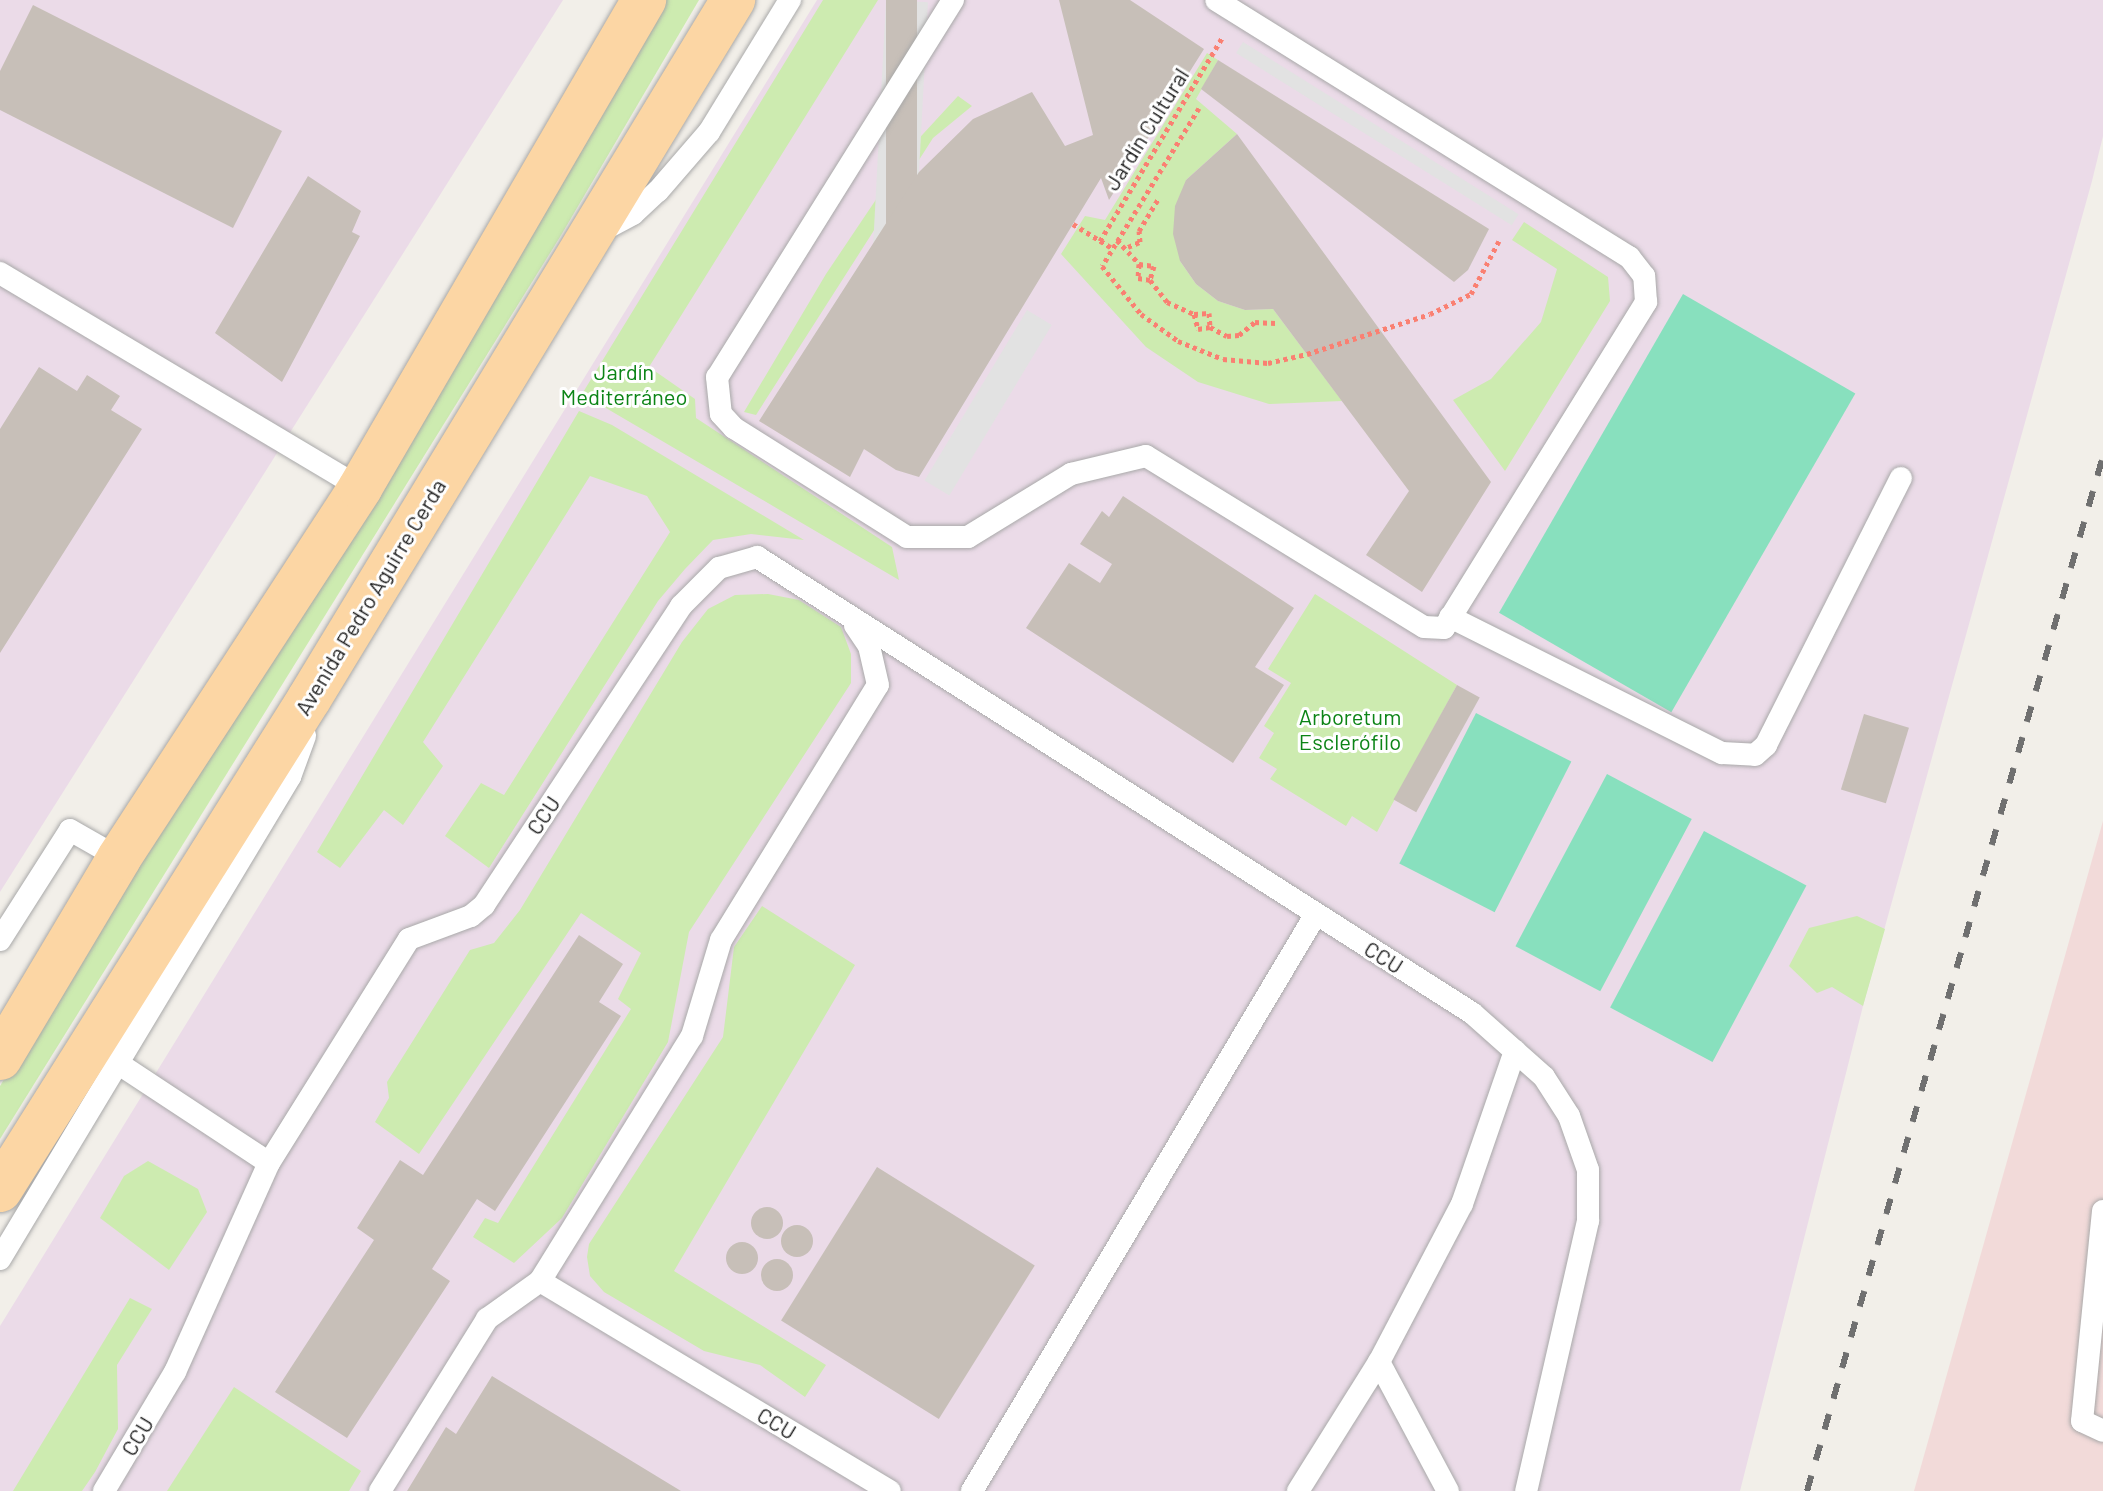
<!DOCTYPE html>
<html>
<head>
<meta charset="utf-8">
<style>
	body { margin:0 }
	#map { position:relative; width:2103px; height:1491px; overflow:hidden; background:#f2efe9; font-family:Barlow,sans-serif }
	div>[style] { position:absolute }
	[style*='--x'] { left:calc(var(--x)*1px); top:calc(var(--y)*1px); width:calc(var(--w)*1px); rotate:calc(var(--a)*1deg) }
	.commercial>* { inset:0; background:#f2dad9 }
	.industrial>* { inset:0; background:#ebdbe8 }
	.grass>* { inset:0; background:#cdebb0 }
	.pitch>* { inset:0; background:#88e0be; transform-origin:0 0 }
	.parking>* { inset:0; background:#e2e2e2; transform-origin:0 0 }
	.building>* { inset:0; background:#c7bfb8; transform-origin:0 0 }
	.round { border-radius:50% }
	.path>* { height:5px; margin-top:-2.5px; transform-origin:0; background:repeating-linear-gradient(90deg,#fa8072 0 4px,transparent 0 8px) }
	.roads { filter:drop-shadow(0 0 2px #a9a9a9) drop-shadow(0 0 2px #a9a9a9) }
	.service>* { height:22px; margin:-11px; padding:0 11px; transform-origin:11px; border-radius:11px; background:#fff }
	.primary>* { height:44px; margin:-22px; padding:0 22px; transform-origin:22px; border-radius:22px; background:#fcd6a4 }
	.rail>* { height:6px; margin-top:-3px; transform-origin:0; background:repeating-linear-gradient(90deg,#707070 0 16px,transparent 0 32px) }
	span { translate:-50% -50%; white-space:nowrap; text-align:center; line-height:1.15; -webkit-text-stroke:6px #fff; paint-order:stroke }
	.street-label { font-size:22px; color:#222 }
	.park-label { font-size:22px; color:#0c8416 }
</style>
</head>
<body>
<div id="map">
	<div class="commercial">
		<div style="clip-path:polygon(2103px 821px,2103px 1491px,1914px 1491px)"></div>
	</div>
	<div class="industrial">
		<div style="clip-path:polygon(0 0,563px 0,0 892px)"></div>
		<div style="clip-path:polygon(817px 0,2103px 0,2103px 136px,2092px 181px,1863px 1006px,1740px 1491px,0 1491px,0 1326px)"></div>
	</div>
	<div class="grass">
		<div style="clip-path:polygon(663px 0,699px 0,560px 237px,0 1139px,0 1086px)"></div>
		<div style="clip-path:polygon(823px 0,878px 0,649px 367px,695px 399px,696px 418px,892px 547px,899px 580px,582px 394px)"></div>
		<div style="clip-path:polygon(1207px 53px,1218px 60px,1196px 99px,1237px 134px,1186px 180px,1180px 261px,1196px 284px,1218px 301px,1245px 310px,1273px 309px,1342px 401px,1269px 404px,1198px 382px,1146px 347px,1061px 254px,1085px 216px,1105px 220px)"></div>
		<div style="clip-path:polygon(958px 96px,972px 106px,933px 138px,756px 415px,744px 412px,826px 274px,912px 146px)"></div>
		<div style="clip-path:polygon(1524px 222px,1608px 277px,1610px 301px,1505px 471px,1453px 400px,1491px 379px,1541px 322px,1557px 269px,1512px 240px)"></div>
		<div style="clip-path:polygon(579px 411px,612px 425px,804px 540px,751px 534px,713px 540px,685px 569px,658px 601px,489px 868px,445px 836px,481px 783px,504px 795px,670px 532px,647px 496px,590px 476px,423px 742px,443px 766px,403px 825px,384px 810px,340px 868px,317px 852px)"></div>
		<div style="clip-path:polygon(768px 594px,799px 600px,841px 627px,851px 654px,851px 683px,689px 932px,668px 1042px,562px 1218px,514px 1263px,473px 1237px,485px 1218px,498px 1223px,631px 1009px,618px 999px,641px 953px,581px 913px,419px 1154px,375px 1122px,389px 1098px,387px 1082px,470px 950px,494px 943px,520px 910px,682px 642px,708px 609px,735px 595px)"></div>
		<div style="clip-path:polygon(1315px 594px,1457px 685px,1377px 832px,1352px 816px,1346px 826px,1270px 779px,1277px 769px,1259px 758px,1274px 733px,1264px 726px,1291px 683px,1268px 669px)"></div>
		<div style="clip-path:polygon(762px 906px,855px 965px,674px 1271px,826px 1365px,805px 1397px,760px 1365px,704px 1351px,604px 1292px,590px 1276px,587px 1257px,589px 1244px,723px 1037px,734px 947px)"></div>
		<div style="clip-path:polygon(1857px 916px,1885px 929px,1863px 1006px,1832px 987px,1817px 993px,1789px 966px,1809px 928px)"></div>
		<div style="clip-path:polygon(148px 1161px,198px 1189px,207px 1212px,169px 1270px,100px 1218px,124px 1176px)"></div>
		<div style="clip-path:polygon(130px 1298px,152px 1309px,117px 1365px,118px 1429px,95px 1472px,82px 1491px,13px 1491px)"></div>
		<div style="clip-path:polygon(234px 1387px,361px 1471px,349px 1491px,167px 1491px)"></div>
	</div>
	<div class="pitch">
		<div style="left:1683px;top:294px;width:199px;height:368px;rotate:30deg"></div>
		<div style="left:1476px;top:713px;width:107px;height:169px;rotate:27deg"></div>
		<div style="left:1607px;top:774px;width:96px;height:195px;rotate:28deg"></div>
		<div style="left:1704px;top:831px;width:116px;height:200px;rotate:28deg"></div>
	</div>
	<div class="parking">
		<div style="left:886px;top:0;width:42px;height:432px;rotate:3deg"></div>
		<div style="left:1243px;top:42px;width:325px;height:13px;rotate:32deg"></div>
		<div style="left:1027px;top:310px;width:29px;height:199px;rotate:31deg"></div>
	</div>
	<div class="building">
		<div style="left:886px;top:0;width:31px;height:432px"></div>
		<div style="clip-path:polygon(1059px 0,1130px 0,1204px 49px,1109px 200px,1101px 178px,919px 477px,896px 470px,864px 449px,850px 477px,759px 421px,919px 172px,973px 119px,1032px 92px,1065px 146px,1093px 135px)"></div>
		<div style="clip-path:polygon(33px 5px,282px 131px,233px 228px,0 110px,0 71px)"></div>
		<div style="clip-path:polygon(1218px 60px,1489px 229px,1468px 270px,1454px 282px,1201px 89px)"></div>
		<div style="clip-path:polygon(1237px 134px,1491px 482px,1422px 592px,1366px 555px,1409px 491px,1273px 309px,1245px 310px,1218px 301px,1196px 284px,1180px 261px,1173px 234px,1175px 206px,1186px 180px)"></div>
		<div style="clip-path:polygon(308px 176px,361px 211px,352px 232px,360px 236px,282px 382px,215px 333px)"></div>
		<div style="clip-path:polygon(39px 367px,77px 391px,87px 375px,120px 396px,111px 410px,142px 429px,0 653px,0 429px)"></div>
		<div style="clip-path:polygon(1123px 496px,1294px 608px,1255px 667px,1284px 685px,1233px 763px,1026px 628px,1069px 563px,1100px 583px,1112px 564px,1080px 544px,1102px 511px,1109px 517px)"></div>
		<div style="left:1457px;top:685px;width:26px;height:131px;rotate:29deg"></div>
		<div style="left:1864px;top:714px;width:47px;height:79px;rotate:17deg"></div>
		<div style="clip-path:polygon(579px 935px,623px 964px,599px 1002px,621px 1016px,495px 1211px,477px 1199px,432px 1269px,450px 1281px,347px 1438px,275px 1392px,374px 1240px,357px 1228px,400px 1160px,423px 1175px)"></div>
		<div style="left:877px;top:1167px;width:186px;height:181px;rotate:32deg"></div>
		<div class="round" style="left:751px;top:1207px;width:32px;height:32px"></div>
		<div class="round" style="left:781px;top:1225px;width:32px;height:32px"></div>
		<div class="round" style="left:726px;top:1242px;width:32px;height:32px"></div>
		<div class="round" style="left:761px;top:1259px;width:32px;height:32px"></div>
		<div style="clip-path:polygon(492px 1376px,681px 1491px,407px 1491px,446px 1427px,456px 1434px)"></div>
	</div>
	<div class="path">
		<div style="--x:1199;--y:108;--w:185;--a:121.5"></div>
		<div style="--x:1102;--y:266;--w:62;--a:50.9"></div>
		<div style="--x:1141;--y:314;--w:46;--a:36.1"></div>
		<div style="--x:1178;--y:341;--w:48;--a:21.8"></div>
		<div style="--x:1223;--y:359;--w:45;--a:5.1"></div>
		<div style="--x:1268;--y:363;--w:40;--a:-13"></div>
		<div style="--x:1307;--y:354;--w:129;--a:-18"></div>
		<div style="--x:1430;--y:314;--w:46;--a:-26"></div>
		<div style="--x:1471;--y:294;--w:60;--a:-62.2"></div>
		<div style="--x:1073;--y:224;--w:46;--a:31.6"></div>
		<div style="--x:1117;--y:240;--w:33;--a:47"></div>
		<div style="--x:1100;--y:241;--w:237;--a:-59"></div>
		<div style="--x:1128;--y:247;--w:13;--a:-23"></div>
		<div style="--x:1140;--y:242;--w:11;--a:-95"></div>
		<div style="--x:1139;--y:231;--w:39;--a:-59"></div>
		<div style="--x:1139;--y:264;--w:14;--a:94"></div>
		<div style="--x:1138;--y:278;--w:12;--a:9"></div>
		<div style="--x:1150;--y:280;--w:28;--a:52"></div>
		<div style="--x:1167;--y:302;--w:30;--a:24"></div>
		<div style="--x:1139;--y:264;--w:15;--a:8"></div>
		<div style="--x:1154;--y:266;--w:15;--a:106"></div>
		<div style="--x:1194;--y:314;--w:16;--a:75"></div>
		<div style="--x:1198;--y:329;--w:12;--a:-9"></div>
		<div style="--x:1210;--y:327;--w:19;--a:28"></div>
		<div style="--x:1227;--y:336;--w:12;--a:-5"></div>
		<div style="--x:1239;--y:335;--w:21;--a:-39"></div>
		<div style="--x:1255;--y:322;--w:21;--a:3"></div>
		<div style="--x:1194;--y:314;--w:15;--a:-4"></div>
		<div style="--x:1209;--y:313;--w:14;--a:86"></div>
	</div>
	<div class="roads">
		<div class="service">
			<div style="--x:953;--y:0;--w:445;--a:122"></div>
			<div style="--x:717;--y:377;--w:37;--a:84"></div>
			<div style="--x:721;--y:414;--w:19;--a:47"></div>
			<div style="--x:734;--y:428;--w:204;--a:32.2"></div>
			<div style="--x:907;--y:537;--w:61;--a:0"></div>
			<div style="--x:968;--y:537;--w:121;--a:-31.5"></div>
			<div style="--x:1071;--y:474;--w:77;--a:-13.5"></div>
			<div style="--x:1146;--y:456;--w:326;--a:31.6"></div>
			<div style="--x:1424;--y:627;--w:20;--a:3"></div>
			<div style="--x:1444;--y:628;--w:384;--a:-58.2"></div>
			<div style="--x:1646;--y:302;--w:26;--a:-94"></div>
			<div style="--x:1644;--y:276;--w:24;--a:-128"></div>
			<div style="--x:1629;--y:257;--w:486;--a:-148.1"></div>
			<div style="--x:603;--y:230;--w:34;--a:-28"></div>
			<div style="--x:633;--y:214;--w:34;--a:-43"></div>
			<div style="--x:658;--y:191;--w:78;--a:-49.2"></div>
			<div style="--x:709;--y:132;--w:155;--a:-58.5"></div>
			<div style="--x:0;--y:273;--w:419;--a:30.8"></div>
			<div style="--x:1450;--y:617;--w:304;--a:26.6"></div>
			<div style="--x:1722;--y:753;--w:33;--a:3"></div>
			<div style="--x:1755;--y:755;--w:15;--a:-42"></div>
			<div style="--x:1766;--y:745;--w:299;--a:-63.2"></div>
			<div style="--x:0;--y:940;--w:130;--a:-57.5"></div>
			<div style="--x:70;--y:830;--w:56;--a:29.7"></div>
			<div style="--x:116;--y:1062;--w:183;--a:33.4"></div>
			<div style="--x:2103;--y:1211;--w:211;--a:95.7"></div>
			<div style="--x:2082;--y:1421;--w:23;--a:25"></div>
			<div style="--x:0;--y:1259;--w:563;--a:-58.97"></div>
			<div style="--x:290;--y:777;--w:44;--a:-69.9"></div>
			<div style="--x:540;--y:1281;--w:408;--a:31"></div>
			<div style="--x:1379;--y:1362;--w:146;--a:61.9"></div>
			<div style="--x:104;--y:1491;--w:139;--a:-59.2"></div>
			<div style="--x:175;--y:1372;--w:229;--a:-65.8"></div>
			<div style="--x:269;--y:1163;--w:264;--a:-58"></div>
			<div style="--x:409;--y:939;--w:66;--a:-20.4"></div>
			<div style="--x:471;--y:916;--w:17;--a:-40"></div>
			<div style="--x:484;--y:905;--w:358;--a:-56.6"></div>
			<div style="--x:681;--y:606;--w:54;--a:-45"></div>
			<div style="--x:719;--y:568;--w:40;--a:-16"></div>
			<div style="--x:757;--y:557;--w:848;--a:32.53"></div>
			<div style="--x:1472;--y:1013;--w:96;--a:41.6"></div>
			<div style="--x:1544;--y:1077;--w:46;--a:57.3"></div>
			<div style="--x:1569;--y:1116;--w:57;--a:70.6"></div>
			<div style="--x:1588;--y:1170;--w:51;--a:90"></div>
			<div style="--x:1588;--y:1221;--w:277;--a:102.9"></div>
			<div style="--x:380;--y:1491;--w:203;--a:-58.1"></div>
			<div style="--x:487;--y:1319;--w:65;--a:-35.6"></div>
			<div style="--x:540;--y:1281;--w:288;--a:-58.2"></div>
			<div style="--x:692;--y:1036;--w:100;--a:-73.2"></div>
			<div style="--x:721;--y:940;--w:299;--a:-58.4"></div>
			<div style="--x:878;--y:685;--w:40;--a:-103"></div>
			<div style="--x:869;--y:646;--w:25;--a:-124"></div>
			<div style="--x:972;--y:1491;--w:672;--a:-59.2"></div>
			<div style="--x:1298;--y:1491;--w:152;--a:-57.9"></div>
			<div style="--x:1379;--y:1362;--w:178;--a:-62.3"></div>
			<div style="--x:1462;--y:1204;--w:162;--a:-70.9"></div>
		</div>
		<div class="primary">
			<div style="--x:0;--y:1058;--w:233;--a:-59.2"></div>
			<div style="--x:119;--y:858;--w:442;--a:-56.9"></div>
			<div style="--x:360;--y:488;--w:565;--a:-59.8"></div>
			<div style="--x:0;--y:1190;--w:580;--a:-57.82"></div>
			<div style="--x:309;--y:699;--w:818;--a:-58.76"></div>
		</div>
	</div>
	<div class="rail">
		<div style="--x:1807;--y:1491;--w:1076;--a:-74.04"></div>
	</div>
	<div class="street-label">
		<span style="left:1146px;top:129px;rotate:-58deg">Jardín Cultural</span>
		<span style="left:370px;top:597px;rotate:-59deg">Avenida Pedro Aguirre Cerda</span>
		<span style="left:543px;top:815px;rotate:-56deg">CCU</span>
		<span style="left:1384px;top:957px;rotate:32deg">CCU</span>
		<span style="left:777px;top:1423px;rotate:31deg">CCU</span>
		<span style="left:137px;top:1436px;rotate:-59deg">CCU</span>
	</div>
	<div class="park-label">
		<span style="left:624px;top:384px">Jardín<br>Mediterráneo</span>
		<span style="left:1350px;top:729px">Arboretum<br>Esclerófilo</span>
	</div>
</div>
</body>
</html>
